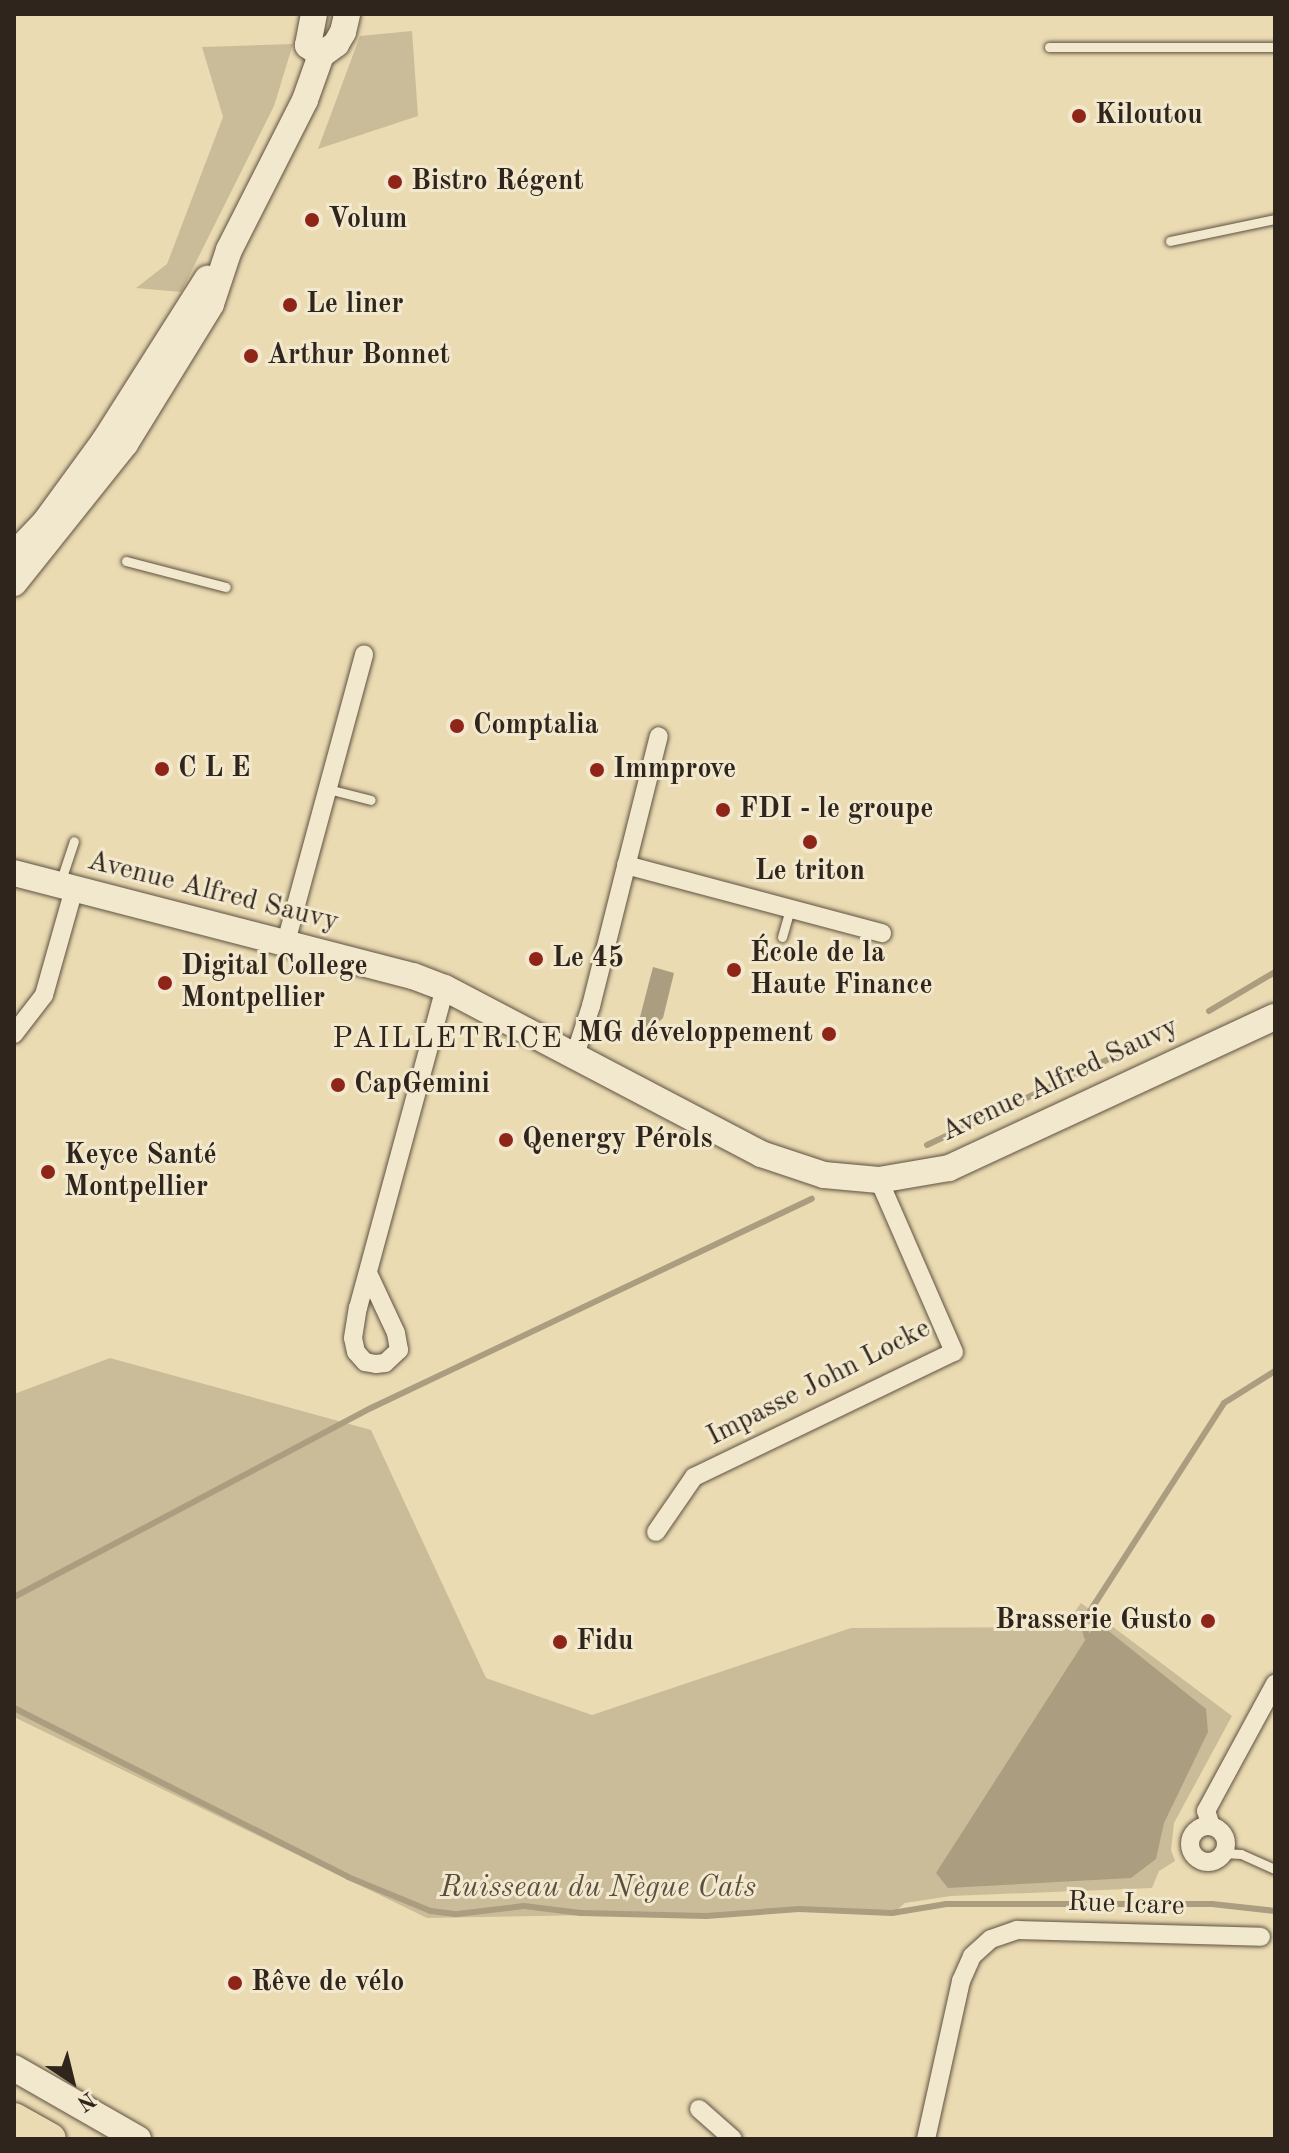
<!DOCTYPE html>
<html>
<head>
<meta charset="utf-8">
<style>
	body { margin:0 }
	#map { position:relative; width:1289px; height:2153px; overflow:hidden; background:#ebdbb2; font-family:"Old Standard TT",serif }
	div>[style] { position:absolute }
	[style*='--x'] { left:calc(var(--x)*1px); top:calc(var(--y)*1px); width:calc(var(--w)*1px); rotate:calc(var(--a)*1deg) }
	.green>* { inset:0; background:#cbbc99 }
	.water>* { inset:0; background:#ab9d7f }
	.stream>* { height:6px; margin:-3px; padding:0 3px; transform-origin:3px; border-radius:3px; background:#ab9d7f }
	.roads { filter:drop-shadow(0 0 2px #5e5242) drop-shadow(0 0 2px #5e5242) }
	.lane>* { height:9px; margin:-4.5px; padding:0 4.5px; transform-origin:4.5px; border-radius:4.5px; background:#f2e8cd }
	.street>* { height:18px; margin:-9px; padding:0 9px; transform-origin:9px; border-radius:9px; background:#f2e8cd }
	.street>.ring { margin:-9px; padding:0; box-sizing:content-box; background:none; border:18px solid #f2e8cd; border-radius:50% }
	.secondary>* { height:26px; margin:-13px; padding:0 13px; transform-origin:13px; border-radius:13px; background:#f2e8cd }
	.highway>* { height:32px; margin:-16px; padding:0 16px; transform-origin:16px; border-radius:16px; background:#ebdbb2 }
	.dots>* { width:22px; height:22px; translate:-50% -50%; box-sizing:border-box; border:4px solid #f2e8cd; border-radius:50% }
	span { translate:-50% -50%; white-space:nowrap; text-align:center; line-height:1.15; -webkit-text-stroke:6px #f2e8cd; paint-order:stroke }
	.poi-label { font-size:28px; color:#2f251d; font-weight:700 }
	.left { translate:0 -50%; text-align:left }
	.right { translate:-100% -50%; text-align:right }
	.street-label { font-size:28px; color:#2f251d }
	.neighbourhood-label { font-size:30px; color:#2f251d; letter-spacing:2px }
	.water-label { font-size:30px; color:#5a4f3f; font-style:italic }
	.frame { position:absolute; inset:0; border:16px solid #2f251d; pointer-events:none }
	.north { position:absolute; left:32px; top:2041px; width:80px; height:80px; -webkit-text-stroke:6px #f2e8cd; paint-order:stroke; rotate:145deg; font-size:22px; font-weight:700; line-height:32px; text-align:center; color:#2f251d }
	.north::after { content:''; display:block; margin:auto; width:28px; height:36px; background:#2f251d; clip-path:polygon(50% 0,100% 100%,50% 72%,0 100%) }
</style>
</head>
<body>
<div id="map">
	<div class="green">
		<div style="clip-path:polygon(412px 31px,418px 116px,318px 149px,360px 36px)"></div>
		<div style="clip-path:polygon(293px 44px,274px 106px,181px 292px,136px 288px,167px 264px,223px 117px,202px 47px)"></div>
		<div style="clip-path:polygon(110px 1358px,371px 1430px,486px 1678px,592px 1715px,851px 1628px,1064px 1627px,1081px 1603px,1232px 1716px,1174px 1823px,1171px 1850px,1175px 1861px,1159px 1871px,1152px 1888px,951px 1896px,905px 1903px,897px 1910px,427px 1918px,14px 1717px,14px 1394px)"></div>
	</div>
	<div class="water">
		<div style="clip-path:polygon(653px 967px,674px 973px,663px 1018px,633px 1044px)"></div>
		<div style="clip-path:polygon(1105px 1628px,1206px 1709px,1208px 1732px,1164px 1823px,1156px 1859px,1131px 1878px,948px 1888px,936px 1873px,1091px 1631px)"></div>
	</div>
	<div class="stream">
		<div style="--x:1209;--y:1011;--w:77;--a:-30.6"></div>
		<div style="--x:927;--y:1145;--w:241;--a:-25.3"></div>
		<div style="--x:14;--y:1597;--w:404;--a:-27.9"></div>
		<div style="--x:371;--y:1408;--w:488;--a:-25.4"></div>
		<div style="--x:1087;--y:1637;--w:16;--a:-105"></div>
		<div style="--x:1083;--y:1622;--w:260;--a:-57.2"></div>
		<div style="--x:1224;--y:1403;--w:60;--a:-32.1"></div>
		<div style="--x:14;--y:1708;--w:374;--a:26.8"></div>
		<div style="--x:348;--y:1877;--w:90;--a:22.3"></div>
		<div style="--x:431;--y:1911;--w:26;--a:7"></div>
		<div style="--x:457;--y:1914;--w:67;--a:-6.8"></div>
		<div style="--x:524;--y:1906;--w:57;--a:7"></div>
		<div style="--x:581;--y:1913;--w:125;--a:1.4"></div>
		<div style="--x:706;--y:1916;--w:93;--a:-4.3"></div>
		<div style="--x:799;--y:1909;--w:93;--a:2.5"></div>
		<div style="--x:892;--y:1913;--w:55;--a:-9.5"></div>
		<div style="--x:946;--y:1904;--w:266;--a:0"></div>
		<div style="--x:1212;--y:1904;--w:63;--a:6.3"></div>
	</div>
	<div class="roads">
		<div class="lane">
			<div style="--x:1049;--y:47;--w:226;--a:0"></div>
			<div style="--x:1170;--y:241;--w:107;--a:-11.8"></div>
			<div style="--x:126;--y:561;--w:103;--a:14.6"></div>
			<div style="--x:328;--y:789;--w:44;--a:14.3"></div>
			<div style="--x:60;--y:883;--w:44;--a:-71.6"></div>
			<div style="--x:782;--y:937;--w:29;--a:-74"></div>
			<div style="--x:1223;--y:1853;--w:18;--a:3"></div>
			<div style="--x:1241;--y:1854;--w:37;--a:24"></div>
		</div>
		<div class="street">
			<div style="--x:626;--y:865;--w:265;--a:14.9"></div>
			<div style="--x:286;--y:942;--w:298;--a:-74.8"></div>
			<div style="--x:14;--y:1034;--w:49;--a:-52.4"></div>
			<div style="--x:44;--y:995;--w:110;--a:-74.2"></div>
			<div style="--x:575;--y:1055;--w:52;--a:-71.9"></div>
			<div style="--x:591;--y:1006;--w:278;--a:-75.9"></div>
			<div style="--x:368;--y:1273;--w:66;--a:65"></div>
			<div style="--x:396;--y:1333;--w:17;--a:80"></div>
			<div style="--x:399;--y:1350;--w:19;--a:137"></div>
			<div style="--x:385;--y:1363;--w:9;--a:174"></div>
			<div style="--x:376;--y:1364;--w:11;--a:-170"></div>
			<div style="--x:365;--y:1362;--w:13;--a:-132"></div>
			<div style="--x:356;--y:1352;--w:14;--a:-102"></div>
			<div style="--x:353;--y:1338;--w:30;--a:-81"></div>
			<div style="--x:358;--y:1308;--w:332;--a:-74.8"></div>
			<div style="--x:656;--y:1532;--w:67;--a:-55.4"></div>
			<div style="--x:694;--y:1477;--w:288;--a:-25.7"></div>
			<div style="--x:954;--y:1352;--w:188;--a:-113.6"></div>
			<div style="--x:1211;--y:1826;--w:16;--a:-108"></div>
			<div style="--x:1206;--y:1811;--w:145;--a:-61.5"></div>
			<div class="ring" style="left:1190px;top:1826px;width:18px;height:18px"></div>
			<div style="--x:699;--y:2109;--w:45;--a:41.4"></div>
			<div style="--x:926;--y:2139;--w:162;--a:-77.5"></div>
			<div style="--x:961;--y:1981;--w:27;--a:-66"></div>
			<div style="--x:972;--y:1956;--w:25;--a:-42"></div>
			<div style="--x:991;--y:1939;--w:28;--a:-19"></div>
			<div style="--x:1017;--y:1930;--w:244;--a:1.6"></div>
		</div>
		<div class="secondary">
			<div style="--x:314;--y:14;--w:32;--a:101"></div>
			<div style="--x:308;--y:45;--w:16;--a:38"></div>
			<div style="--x:14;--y:555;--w:47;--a:-46.7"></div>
			<div style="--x:46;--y:521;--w:100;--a:-53.9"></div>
			<div style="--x:105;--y:440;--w:191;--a:-57.6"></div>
			<div style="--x:14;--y:583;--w:178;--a:-51.4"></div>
			<div style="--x:125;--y:444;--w:164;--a:-58.4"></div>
			<div style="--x:211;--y:304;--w:57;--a:-71.6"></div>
			<div style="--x:229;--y:250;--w:168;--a:-63.1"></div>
			<div style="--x:305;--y:100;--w:48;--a:-70.4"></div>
			<div style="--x:321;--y:55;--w:19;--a:-36"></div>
			<div style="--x:336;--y:44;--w:14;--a:-60"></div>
			<div style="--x:343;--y:32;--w:18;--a:-77"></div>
			<div style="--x:14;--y:873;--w:412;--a:14.5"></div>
			<div style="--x:413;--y:976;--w:34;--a:21"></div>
			<div style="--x:445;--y:988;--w:357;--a:27.7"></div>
			<div style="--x:761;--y:1154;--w:66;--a:18.4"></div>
			<div style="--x:824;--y:1175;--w:55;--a:5.2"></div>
			<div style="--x:879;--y:1180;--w:71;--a:-9.7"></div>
			<div style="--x:949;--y:1168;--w:359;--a:-24.9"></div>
			<div style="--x:14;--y:2068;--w:143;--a:29.8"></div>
		</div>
		<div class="highway">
			<div style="--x:14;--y:2119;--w:41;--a:29.1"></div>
		</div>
	</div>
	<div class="dots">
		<div style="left:1079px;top:116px;background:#8f2418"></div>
		<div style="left:395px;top:182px;background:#8f2418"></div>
		<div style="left:312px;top:220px;background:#8f2418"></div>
		<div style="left:290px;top:305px;background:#8f2418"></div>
		<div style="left:251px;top:356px;background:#8f2418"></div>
		<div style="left:457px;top:726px;background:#8f2418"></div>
		<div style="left:162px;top:769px;background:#8f2418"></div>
		<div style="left:597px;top:770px;background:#8f2418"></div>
		<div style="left:723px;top:810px;background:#8f2418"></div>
		<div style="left:810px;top:842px;background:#8f2418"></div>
		<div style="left:536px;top:959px;background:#8f2418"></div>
		<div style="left:734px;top:970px;background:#8f2418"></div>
		<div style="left:165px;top:983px;background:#8f2418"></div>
		<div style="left:829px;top:1034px;background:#8f2418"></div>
		<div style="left:338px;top:1085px;background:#8f2418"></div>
		<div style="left:506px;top:1140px;background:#8f2418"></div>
		<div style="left:48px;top:1172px;background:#8f2418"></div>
		<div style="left:1208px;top:1621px;background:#8f2418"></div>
		<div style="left:560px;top:1642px;background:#8f2418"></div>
		<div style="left:235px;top:1983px;background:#8f2418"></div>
	</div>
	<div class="poi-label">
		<span class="left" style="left:1095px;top:116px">Kiloutou</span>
		<span class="left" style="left:411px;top:182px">Bistro Régent</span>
		<span class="left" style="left:328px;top:220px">Volum</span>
		<span class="left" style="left:306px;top:305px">Le liner</span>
		<span class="left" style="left:267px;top:356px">Arthur Bonnet</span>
		<span class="left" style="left:473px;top:726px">Comptalia</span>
		<span class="left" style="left:178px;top:769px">C L E</span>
		<span class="left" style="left:613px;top:770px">Immprove</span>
		<span class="left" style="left:739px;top:810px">FDI - le groupe</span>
		<span style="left:810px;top:872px">Le triton</span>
		<span class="left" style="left:750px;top:970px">École de la<br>Haute Finance</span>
		<span class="left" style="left:552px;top:959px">Le 45</span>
		<span class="left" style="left:181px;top:983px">Digital College<br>Montpellier</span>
		<span class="right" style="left:813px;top:1034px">MG développement</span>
		<span class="left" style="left:354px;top:1085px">CapGemini</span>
		<span class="left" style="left:522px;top:1140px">Qenergy Pérols</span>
		<span class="left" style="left:64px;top:1172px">Keyce Santé<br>Montpellier</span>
		<span class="right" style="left:1192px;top:1621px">Brasserie Gusto</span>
		<span class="left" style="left:576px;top:1642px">Fidu</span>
		<span class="left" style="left:251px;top:1983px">Rêve de vélo</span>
	</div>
	<div class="street-label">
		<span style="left:213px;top:892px;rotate:14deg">Avenue Alfred Sauvy</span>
		<span style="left:1060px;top:1080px;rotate:-25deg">Avenue Alfred Sauvy</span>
		<span style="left:819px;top:1383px;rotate:-27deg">Impasse John Locke</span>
		<span style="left:1126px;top:1905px;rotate:2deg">Rue Icare</span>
	</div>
	<div class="neighbourhood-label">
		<span style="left:448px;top:1039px">PAILLETRICE</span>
	</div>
	<div class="water-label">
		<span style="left:598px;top:1888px">Ruisseau du Nègue Cats</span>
	</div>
	<div class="frame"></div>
	<div class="north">N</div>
</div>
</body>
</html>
